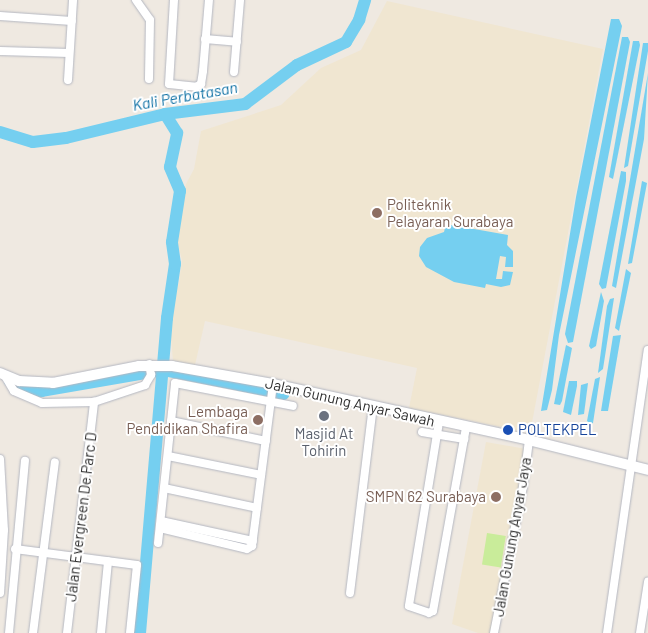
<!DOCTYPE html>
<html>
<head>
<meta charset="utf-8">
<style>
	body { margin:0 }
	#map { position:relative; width:648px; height:633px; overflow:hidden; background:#efe9e1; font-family:Barlow,sans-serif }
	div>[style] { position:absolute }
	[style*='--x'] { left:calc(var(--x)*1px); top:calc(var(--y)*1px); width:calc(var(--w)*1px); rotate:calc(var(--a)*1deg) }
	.education>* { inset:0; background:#f0e6d1 }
	.pitch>* { inset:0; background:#c9ec9a; transform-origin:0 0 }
	.water>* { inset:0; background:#75cff0 }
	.river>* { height:12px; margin:-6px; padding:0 6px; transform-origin:6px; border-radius:6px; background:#75cff0 }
	.roads { filter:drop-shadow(0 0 1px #b4b7c1) drop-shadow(0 0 1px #b4b7c1) }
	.minor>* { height:8px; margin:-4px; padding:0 4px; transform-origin:4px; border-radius:4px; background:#fff }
	.tertiary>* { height:10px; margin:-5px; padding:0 5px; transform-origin:5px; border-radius:5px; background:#fff }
	.dots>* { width:14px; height:14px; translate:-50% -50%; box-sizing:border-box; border:2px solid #fff; border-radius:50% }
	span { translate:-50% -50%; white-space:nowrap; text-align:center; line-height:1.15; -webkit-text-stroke:4px #fff; paint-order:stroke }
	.education-label { font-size:15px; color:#785e54 }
	.left { translate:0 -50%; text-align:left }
	.right { translate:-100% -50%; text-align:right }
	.street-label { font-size:15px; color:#2e2e2e }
	.transit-label { font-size:15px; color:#164399 }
	.worship-label { font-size:15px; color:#5b616d }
	.water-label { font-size:16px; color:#0d6fa3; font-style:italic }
</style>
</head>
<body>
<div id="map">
	<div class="education">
		<div style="clip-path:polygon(387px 1px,603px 49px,530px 433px,409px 408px,417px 368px,205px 321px,195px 365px,173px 361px,169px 314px,179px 282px,182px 260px,177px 241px,186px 184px,194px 169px,201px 131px,281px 105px,321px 68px,361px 50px)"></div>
		<div style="clip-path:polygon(486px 442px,526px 449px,491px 633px,478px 633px,452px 624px)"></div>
	</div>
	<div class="pitch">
		<div style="left:487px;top:533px;width:19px;height:32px;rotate:9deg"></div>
	</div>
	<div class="water">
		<div style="clip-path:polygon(611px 19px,619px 19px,622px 26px,559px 335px,552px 390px,547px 410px,541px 411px,576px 197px)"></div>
		<div style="clip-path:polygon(622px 37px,628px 37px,630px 42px,573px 342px,568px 343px,565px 334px)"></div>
		<div style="clip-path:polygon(633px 41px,639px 41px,640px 45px,613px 179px,609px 177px)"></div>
		<div style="clip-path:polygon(643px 43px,648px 43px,648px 51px,628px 166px,624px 168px)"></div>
		<div style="clip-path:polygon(648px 73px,644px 139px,616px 288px,612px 286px)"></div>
		<div style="clip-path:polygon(621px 171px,626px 172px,626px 181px,606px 288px,602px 289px,599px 284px)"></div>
		<div style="clip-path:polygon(642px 181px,647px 183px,632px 263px,628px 264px)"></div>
		<div style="clip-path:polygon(446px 224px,508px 235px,507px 245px,513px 251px,513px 267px,505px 267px,506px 257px,500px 256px,496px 279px,502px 279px,503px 271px,513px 272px,510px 285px,501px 287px,486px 284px,485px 288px,454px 282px,426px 267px,419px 256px,420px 247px,427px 238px,444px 232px)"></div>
		<div style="clip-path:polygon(626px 269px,631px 273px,619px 331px,615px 328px)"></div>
		<div style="clip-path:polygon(601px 292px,604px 301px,596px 346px,591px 349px,589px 346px)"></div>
		<div style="clip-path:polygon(614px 298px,603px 369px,598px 373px,607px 306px,610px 299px)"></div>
		<div style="clip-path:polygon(621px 335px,608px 411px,601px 411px,613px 336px)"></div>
		<div style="clip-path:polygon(566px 345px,572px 348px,562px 401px,560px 405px,554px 404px)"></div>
		<div style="clip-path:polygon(600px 377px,593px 423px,591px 424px,587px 421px,595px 379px)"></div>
		<div style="clip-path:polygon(569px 381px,577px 381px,577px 386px,571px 415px,563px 412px)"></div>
		<div style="clip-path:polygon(588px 383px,584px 414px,578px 415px,581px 385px)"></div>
	</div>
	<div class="river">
		<div style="--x:0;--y:132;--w:34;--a:17"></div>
		<div style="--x:33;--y:142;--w:33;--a:-7"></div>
		<div style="--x:66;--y:138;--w:102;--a:-13.6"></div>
		<div style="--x:165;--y:114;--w:81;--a:-7.1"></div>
		<div style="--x:245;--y:104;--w:65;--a:-36.9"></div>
		<div style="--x:297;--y:65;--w:54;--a:-25.1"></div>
		<div style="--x:346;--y:42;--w:26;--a:-59"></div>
		<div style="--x:359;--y:20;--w:21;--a:-73"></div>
		<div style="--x:10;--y:381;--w:33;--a:18"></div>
		<div style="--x:41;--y:391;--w:125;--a:-9.7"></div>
		<div style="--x:164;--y:370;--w:122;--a:11.3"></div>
		<div style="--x:140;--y:633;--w:316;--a:-85.1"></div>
		<div style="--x:167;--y:318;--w:55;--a:-81.6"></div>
		<div style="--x:175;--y:264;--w:22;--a:-98"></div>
		<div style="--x:172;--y:242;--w:52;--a:-81.1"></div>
		<div style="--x:180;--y:191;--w:26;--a:-113"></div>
		<div style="--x:170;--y:167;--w:35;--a:-78"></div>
		<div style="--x:177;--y:133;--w:22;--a:-122"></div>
	</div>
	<div class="roads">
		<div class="minor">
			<div style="--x:136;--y:0;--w:24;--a:55"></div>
			<div style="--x:150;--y:20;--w:59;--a:91"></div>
			<div style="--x:174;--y:0;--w:84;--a:93.4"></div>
			<div style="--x:169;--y:84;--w:27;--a:6"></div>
			<div style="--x:196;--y:87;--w:6;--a:-31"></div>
			<div style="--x:201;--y:84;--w:13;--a:-81"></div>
			<div style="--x:203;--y:71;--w:71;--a:-85.2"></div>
			<div style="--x:0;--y:16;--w:72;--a:4"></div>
			<div style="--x:205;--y:39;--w:32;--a:5"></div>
			<div style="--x:0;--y:51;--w:69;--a:1.7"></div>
			<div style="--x:234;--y:72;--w:72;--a:-85.2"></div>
			<div style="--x:68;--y:80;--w:80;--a:-86.4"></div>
			<div style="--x:5;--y:376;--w:17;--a:59"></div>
			<div style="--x:14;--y:391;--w:30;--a:23"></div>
			<div style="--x:42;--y:403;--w:52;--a:-1.1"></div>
			<div style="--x:94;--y:402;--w:54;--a:-18.4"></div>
			<div style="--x:145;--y:385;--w:12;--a:-59"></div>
			<div style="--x:151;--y:375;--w:11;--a:-100"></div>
			<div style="--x:171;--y:421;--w:97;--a:11.9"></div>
			<div style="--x:439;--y:422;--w:186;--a:99.3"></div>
			<div style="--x:409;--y:606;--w:21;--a:19"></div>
			<div style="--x:429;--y:613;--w:4;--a:-27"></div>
			<div style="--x:433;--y:611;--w:186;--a:-79.8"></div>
			<div style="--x:422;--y:432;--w:43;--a:9.5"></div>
			<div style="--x:168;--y:456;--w:95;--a:11.5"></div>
			<div style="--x:0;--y:459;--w:71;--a:86.8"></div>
			<div style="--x:4;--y:530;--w:63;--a:93.6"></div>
			<div style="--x:164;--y:488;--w:95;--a:12.1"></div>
			<div style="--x:161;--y:521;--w:94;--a:12.3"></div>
			<div style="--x:160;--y:528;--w:89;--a:13.6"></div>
			<div style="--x:247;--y:549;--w:6;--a:-31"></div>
			<div style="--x:252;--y:546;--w:163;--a:-82.6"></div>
			<div style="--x:158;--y:543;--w:161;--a:-83.9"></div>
			<div style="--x:175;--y:383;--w:120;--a:11"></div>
			<div style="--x:15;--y:549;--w:123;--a:7.5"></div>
			<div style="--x:137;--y:565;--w:68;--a:95.9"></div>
			<div style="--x:350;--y:593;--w:187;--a:-83"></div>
			<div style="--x:9;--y:633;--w:173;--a:-84.7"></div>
			<div style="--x:33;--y:633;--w:172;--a:-82.7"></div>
			<div style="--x:67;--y:633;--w:233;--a:-83.3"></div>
			<div style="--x:101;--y:633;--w:72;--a:-84.4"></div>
			<div style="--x:494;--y:633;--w:149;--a:-78.8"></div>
			<div style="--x:523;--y:487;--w:47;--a:-82.7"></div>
			<div style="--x:607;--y:633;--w:286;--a:-81.8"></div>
			<div style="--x:640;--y:633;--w:52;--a:-81.1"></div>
		</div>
		<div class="tertiary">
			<div style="--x:0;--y:373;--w:21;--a:23"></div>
			<div style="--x:19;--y:381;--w:34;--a:3"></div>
			<div style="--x:53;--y:383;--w:88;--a:-11.2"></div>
			<div style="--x:139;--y:366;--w:33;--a:0"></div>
			<div style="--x:172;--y:366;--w:103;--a:10.1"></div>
			<div style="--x:273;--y:384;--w:262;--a:12.3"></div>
			<div style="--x:529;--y:440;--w:123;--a:14.1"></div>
		</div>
	</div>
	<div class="dots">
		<div style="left:377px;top:213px;background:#8d6e63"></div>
		<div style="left:324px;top:416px;background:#6b7280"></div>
		<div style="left:258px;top:420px;background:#8d6e63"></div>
		<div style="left:508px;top:430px;background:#1a4fb4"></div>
		<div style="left:496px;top:497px;background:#8d6e63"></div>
	</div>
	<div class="education-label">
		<span class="left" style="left:387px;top:213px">Politeknik<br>Pelayaran Surabaya</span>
		<span class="right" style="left:248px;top:420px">Lembaga<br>Pendidikan Shafira</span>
		<span class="right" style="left:486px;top:497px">SMPN 62 Surabaya</span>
	</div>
	<div class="street-label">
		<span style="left:350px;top:402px;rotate:13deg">Jalan Gunung Anyar Sawah</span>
		<span style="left:81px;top:517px;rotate:-83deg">Jalan Evergreen De Parc D</span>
		<span style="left:512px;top:537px;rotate:-80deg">Jalan Gunung Anyar Jaya</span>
	</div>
	<div class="transit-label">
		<span class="left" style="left:518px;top:430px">POLTEKPEL</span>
	</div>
	<div class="worship-label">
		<span style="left:324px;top:442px">Masjid At<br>Tohirin</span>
	</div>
	<div class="water-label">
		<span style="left:185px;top:96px;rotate:-10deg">Kali Perbatasan</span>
	</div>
</div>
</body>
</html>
